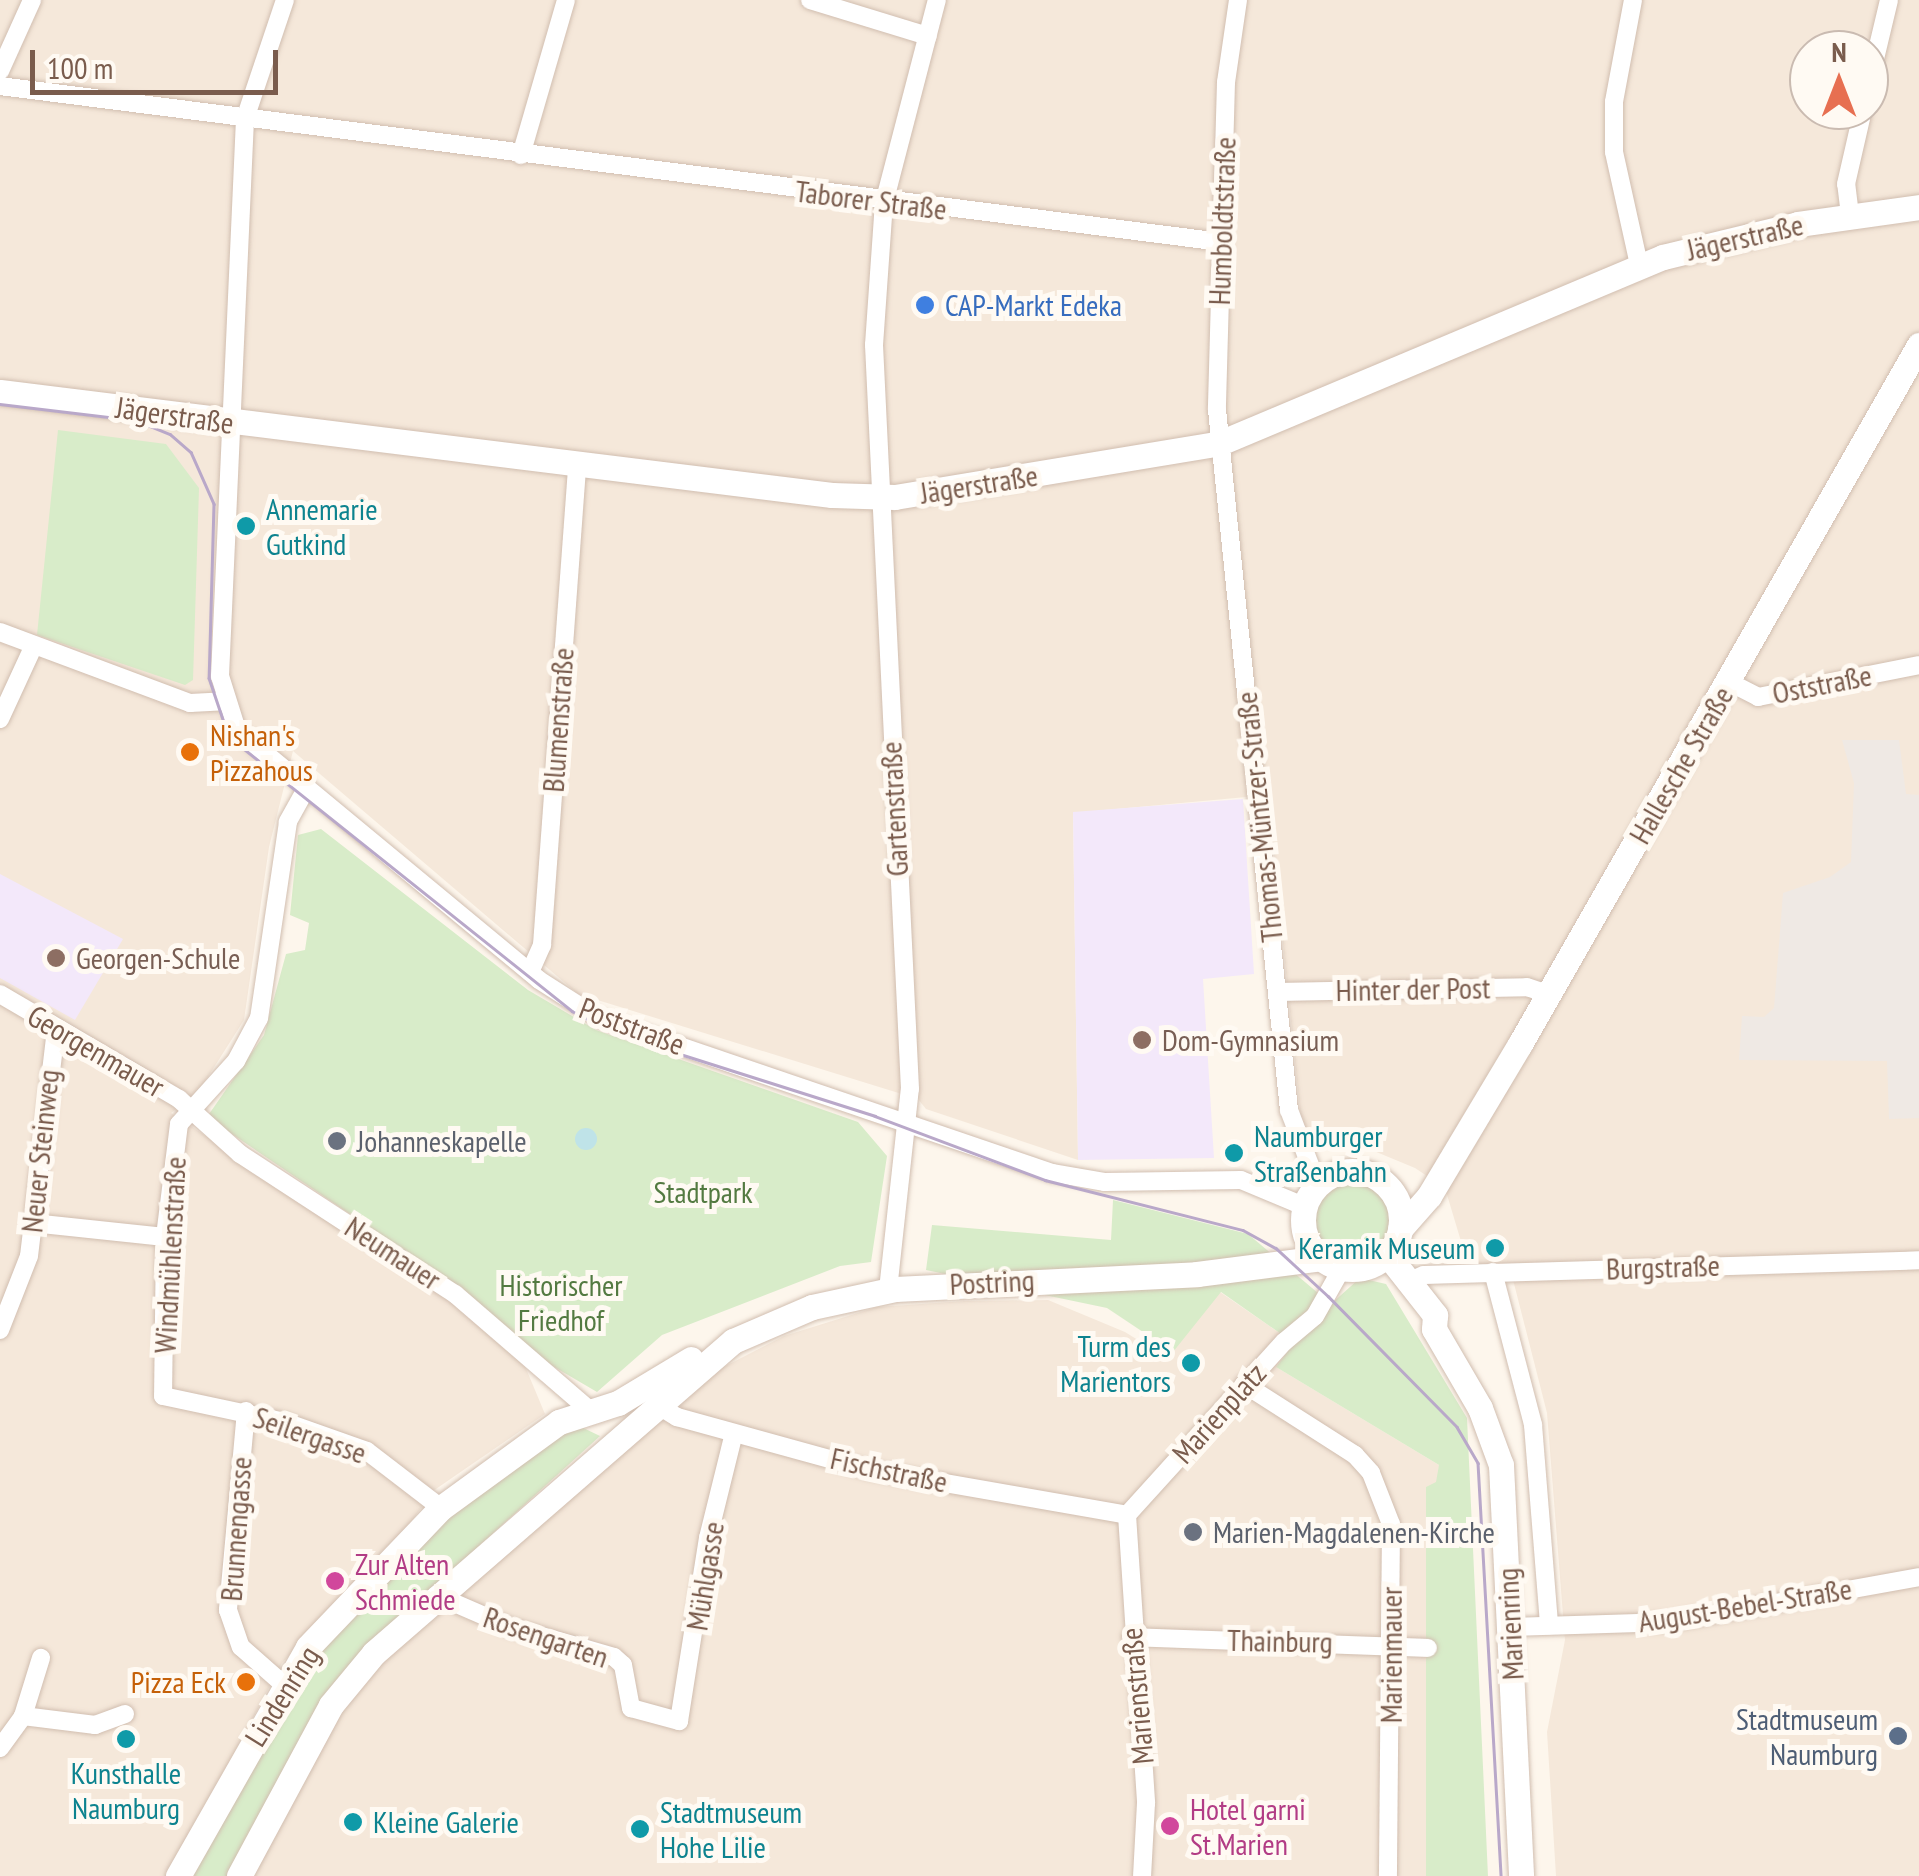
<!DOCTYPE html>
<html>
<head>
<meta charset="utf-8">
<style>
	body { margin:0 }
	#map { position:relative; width:1919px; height:1876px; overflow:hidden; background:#fdf6ec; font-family:"PT Sans Narrow",sans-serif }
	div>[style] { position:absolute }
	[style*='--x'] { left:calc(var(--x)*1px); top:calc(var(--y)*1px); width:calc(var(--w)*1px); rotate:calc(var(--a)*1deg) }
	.residential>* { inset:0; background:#f5e8da }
	.industrial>* { inset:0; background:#efe9e4 }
	.education>* { inset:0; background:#f3e8fa }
	.green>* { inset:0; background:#d8ecc9 }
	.round { border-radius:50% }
	.water>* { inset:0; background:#bfe3e8 }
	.roads { filter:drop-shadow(0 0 2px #d1beb0) drop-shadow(0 0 2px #d1beb0) }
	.street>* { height:18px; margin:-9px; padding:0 9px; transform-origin:9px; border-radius:9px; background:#fff }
	.secondary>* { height:25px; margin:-12.5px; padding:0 12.5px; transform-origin:12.5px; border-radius:12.5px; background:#fff }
	.secondary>.ring { margin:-12.5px; padding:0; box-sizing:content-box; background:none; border:25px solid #fff; border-radius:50% }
	.tram>* { height:2.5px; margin:-1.25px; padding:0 1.25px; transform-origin:1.25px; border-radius:1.25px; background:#b9a8c9 }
	.dots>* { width:28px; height:28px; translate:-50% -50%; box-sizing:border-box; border:5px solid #fffaf3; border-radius:50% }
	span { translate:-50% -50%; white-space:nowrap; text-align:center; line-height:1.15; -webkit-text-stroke:10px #fffaf3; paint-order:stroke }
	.street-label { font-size:30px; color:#7a5c4d }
	.shop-label { font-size:30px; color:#366cbe }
	.left { translate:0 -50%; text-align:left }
	.culture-label { font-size:30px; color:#0d838f }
	.right { translate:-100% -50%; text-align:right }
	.food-label { font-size:30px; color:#c56008 }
	.education-label { font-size:30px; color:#785e54 }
	.worship-label { font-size:30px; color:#5b616d }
	.park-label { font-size:30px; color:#537a41 }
	.hotel-label { font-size:30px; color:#b23c85 }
	.service-label { font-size:30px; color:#4e5e75 }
	.north { position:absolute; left:1789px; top:30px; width:100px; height:100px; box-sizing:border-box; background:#fffaf3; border:2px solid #cabbb1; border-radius:50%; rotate:0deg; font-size:28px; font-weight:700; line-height:40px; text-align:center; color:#7a5c4d }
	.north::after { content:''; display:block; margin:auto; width:35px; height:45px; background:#e76f51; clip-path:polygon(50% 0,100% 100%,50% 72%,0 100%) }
	.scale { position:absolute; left:30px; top:50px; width:248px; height:45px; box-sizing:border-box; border:5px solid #7a5c4d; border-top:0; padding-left:12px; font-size:30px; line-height:35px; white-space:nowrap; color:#7a5c4d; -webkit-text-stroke:8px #fffaf3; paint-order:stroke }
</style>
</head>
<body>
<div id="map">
	<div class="residential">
		<div style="clip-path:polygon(evenodd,0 0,1919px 0,1919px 1876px,1556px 1876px,1547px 1732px,1565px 1640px,1547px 1413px,1509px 1264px,1472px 1264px,1466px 1258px,1445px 1188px,1415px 1168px,1374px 1151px,1304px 1149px,1268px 795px,1073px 813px,1078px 1160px,926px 1109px,918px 1099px,578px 994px,293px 751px,269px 847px,244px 1020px,199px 1091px,171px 1113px,451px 1298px,522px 1359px,545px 1414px,433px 1491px,389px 1553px,282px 1663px,169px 1876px,0 1876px,0 0,1809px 50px,1869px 50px,1869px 110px,1809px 110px,1809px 50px)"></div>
		<div style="clip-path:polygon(1220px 1292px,1294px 1343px,1276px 1367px,1439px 1465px,1426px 1876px,247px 1876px,303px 1768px,372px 1665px,708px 1375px,784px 1336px,877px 1307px,965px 1301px,1048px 1300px,1125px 1332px,1167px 1358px)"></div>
	</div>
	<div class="industrial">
		<div style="clip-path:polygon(1842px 740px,1899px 740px,1906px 794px,1919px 795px,1919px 1118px,1889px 1119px,1887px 1061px,1739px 1060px,1742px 1016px,1764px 1017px,1774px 1008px,1783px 893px,1830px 877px,1851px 862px,1854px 783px)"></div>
	</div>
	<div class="education">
		<div style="clip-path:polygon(1243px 799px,1254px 974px,1203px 979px,1214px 1158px,1078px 1160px,1073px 812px)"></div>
		<div style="clip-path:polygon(0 874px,123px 939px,75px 1020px,0 978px)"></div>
	</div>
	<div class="green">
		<div style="clip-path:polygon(58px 430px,166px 444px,199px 488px,193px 680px,185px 685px,37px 635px)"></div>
		<div style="clip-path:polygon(321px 829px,528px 990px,596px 1030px,858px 1122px,887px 1156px,871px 1262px,840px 1266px,662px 1335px,597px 1392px,522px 1348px,459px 1288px,207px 1117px,264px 1035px,286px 954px,305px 950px,309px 923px,290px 915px,298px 835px)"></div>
		<div class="round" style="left:1313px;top:1182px;width:78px;height:78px"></div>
		<div style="clip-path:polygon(1113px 1200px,1248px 1234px,1331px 1304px,1360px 1278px,1386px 1284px,1467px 1418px,1488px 1876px,1426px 1876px,1426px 1487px,1436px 1482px,1439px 1465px,1276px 1367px,1294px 1343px,1221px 1292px,1173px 1352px,1107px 1308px,926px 1270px,932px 1225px,1111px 1240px)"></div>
		<div style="clip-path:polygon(573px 1423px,600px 1436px,358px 1656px,232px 1876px,185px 1876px,308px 1659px,423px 1536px)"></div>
	</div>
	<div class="water">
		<div class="round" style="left:575px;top:1128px;width:22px;height:22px"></div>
	</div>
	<div class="roads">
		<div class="street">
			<div style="--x:285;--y:0;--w:126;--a:108.6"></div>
			<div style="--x:245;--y:119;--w:558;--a:92.57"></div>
			<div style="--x:220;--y:676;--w:57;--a:72.5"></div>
			<div style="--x:237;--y:730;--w:392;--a:39.6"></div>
			<div style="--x:539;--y:980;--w:72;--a:32.6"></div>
			<div style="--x:600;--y:1019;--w:478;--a:18.8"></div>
			<div style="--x:1053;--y:1173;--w:53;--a:9.8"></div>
			<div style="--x:1105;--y:1182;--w:136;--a:-0.8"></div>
			<div style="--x:1241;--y:1180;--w:70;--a:22.6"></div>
			<div style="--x:810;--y:0;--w:123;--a:17"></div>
			<div style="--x:1238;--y:0;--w:83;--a:98.3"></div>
			<div style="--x:1226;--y:82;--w:328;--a:91.6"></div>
			<div style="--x:1217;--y:410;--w:704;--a:84.13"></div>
			<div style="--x:1289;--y:1110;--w:81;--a:69.1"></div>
			<div style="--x:1633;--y:0;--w:104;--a:100.6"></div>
			<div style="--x:1614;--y:102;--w:50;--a:90"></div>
			<div style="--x:1614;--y:152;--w:116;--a:77.5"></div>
			<div style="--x:0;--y:71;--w:78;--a:-65.7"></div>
			<div style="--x:1869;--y:84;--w:86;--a:-76.6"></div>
			<div style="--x:0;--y:86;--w:1232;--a:7.28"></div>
			<div style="--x:521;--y:155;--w:161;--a:-73.8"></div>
			<div style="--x:1850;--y:215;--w:31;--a:-97"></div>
			<div style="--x:1846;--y:184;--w:76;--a:-77.1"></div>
			<div style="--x:0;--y:632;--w:203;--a:20.5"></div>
			<div style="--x:190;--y:703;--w:34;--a:-3"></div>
			<div style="--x:1729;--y:682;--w:33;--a:27"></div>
			<div style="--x:1758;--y:697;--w:164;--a:-11.2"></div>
			<div style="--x:0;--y:719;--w:81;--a:-65.3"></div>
			<div style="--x:306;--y:789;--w:38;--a:119"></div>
			<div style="--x:288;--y:822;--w:198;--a:98.4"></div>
			<div style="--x:259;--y:1018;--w:49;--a:118.1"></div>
			<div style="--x:236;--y:1061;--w:85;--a:132.1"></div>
			<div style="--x:179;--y:1124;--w:114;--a:97.1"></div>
			<div style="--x:165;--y:1237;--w:159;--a:90.7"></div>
			<div style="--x:163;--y:1396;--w:125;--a:12"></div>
			<div style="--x:285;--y:1422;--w:87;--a:19.5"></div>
			<div style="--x:367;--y:1451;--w:93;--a:37.6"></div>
			<div style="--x:530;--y:972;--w:30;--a:-66"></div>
			<div style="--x:542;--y:945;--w:481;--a:-85.8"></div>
			<div style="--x:1277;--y:992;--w:250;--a:-1.1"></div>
			<div style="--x:1527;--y:987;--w:21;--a:19"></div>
			<div style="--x:0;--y:994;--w:208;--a:30.4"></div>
			<div style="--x:179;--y:1099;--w:82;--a:42"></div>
			<div style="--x:240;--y:1154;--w:257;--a:33.1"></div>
			<div style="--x:455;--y:1294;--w:176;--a:40.8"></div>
			<div style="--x:32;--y:1223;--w:134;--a:6"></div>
			<div style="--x:1493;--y:1272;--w:158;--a:75.3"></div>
			<div style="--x:1533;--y:1425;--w:201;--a:85.4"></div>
			<div style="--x:1408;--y:1282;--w:17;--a:-24"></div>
			<div style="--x:1424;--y:1275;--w:495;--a:-1.7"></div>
			<div style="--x:888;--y:1290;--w:202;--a:-83.8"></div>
			<div style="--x:910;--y:1089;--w:745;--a:-92.77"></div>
			<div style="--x:874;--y:345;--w:142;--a:-86"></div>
			<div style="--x:884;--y:203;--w:210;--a:-75.4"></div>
			<div style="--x:0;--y:1330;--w:79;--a:-68.6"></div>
			<div style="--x:29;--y:1256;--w:230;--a:-83.2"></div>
			<div style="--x:1244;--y:1384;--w:132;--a:32.6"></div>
			<div style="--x:1355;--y:1455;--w:24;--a:48"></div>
			<div style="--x:1371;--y:1473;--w:55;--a:68.6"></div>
			<div style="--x:1391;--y:1524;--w:352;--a:90.5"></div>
			<div style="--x:656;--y:1404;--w:25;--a:32"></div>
			<div style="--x:677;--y:1417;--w:200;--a:15.4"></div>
			<div style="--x:870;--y:1470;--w:261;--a:9.9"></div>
			<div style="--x:246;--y:1411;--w:200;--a:95.2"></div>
			<div style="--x:228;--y:1610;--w:39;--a:71"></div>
			<div style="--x:241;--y:1647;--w:56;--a:41.4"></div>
			<div style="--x:1127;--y:1515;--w:289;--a:86.2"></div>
			<div style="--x:1146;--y:1803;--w:73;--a:93.1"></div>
			<div style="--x:1127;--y:1515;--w:234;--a:-47.8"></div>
			<div style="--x:1284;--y:1342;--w:40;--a:-40"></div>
			<div style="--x:1315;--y:1316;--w:55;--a:-60.6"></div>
			<div style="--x:436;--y:1595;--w:81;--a:23.4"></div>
			<div style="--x:510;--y:1627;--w:108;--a:16.1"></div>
			<div style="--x:614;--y:1657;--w:12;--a:42"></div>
			<div style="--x:623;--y:1665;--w:44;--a:79.5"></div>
			<div style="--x:631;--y:1708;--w:50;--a:15.2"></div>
			<div style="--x:679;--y:1721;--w:185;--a:-81"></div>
			<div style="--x:708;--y:1538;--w:108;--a:-76.1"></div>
			<div style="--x:1511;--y:1627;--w:159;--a:-1.8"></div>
			<div style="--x:1670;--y:1622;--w:253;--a:-10.2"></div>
			<div style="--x:1131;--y:1637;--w:297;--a:2.1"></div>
			<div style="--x:23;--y:1716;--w:73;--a:7.1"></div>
			<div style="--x:95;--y:1725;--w:32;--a:-20"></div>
			<div style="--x:0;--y:1748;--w:39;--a:-54"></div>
			<div style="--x:23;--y:1716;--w:61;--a:-72.8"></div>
		</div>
		<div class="secondary">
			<div style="--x:0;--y:392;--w:838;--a:7.06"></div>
			<div style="--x:832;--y:495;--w:63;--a:1.8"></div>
			<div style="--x:895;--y:497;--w:329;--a:-9.4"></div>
			<div style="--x:1220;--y:443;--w:480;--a:-22.8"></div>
			<div style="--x:1663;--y:257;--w:139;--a:-13.7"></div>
			<div style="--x:1798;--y:224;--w:122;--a:-8"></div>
			<div class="ring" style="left:1303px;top:1171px;width:73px;height:73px"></div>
			<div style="--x:1400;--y:1229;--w:44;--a:-48.7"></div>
			<div style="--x:1429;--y:1196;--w:177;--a:-59.1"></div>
			<div style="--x:1520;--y:1044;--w:805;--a:-60.28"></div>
			<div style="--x:1387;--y:1254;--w:78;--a:51.8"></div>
			<div style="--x:1435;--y:1315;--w:14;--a:94"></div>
			<div style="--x:1434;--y:1329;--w:91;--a:59.8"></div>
			<div style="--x:1480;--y:1408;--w:61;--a:69.8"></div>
			<div style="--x:1501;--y:1465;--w:411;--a:87.2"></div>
			<div style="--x:178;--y:1876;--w:263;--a:-60.4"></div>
			<div style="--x:308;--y:1647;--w:192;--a:-46.3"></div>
			<div style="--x:441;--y:1508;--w:146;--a:-36.1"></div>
			<div style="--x:559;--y:1422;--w:62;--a:-17.9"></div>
			<div style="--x:618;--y:1403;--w:85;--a:-31.1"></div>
			<div style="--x:239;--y:1876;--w:194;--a:-61.7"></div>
			<div style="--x:331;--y:1705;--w:67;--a:-50.4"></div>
			<div style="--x:374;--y:1653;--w:476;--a:-41"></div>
			<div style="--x:733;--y:1341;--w:86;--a:-23.3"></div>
			<div style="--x:812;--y:1307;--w:85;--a:-12.2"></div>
			<div style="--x:895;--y:1289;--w:302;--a:-2.8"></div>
			<div style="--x:1197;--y:1274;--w:126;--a:-7.3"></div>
		</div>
	</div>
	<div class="tram">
		<div style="--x:0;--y:404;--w:136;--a:6.8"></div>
		<div style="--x:135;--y:420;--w:38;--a:22"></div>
		<div style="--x:170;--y:434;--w:28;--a:41"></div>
		<div style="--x:191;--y:452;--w:57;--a:66.1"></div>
		<div style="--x:214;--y:504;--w:174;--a:91.6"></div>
		<div style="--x:209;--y:678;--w:62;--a:71.3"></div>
		<div style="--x:229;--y:737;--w:439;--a:38.6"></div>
		<div style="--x:572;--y:1011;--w:47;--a:27.6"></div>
		<div style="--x:614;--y:1033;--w:274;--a:17.6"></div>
		<div style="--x:875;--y:1116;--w:182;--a:20.6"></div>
		<div style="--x:1045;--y:1180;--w:204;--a:14.2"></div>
		<div style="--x:1243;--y:1230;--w:38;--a:29"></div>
		<div style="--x:1276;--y:1248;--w:71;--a:42.7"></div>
		<div style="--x:1328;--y:1296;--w:184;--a:45.4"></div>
		<div style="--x:1457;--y:1427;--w:42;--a:59.7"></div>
		<div style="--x:1478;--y:1463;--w:414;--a:86.8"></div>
	</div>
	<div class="dots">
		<div style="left:925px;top:305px;background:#3f7fe0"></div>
		<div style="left:246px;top:526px;background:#0f9aa8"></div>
		<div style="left:190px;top:752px;background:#e8710a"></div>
		<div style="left:56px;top:958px;background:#8d6e63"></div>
		<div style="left:1142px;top:1040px;background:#8d6e63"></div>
		<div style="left:337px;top:1141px;background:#6b7280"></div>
		<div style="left:1234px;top:1153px;background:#0f9aa8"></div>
		<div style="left:1495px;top:1248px;background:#0f9aa8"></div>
		<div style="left:1191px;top:1363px;background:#0f9aa8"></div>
		<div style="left:1193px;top:1532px;background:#6b7280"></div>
		<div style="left:335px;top:1581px;background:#d1479c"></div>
		<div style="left:246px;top:1682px;background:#e8710a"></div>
		<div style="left:1898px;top:1736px;background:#5c6f8a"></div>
		<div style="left:126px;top:1739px;background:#0f9aa8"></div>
		<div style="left:353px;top:1822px;background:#0f9aa8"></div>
		<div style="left:1170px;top:1826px;background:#d1479c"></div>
		<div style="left:640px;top:1829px;background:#0f9aa8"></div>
	</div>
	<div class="street-label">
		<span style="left:871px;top:200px;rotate:7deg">Taborer Straße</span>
		<span style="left:1222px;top:221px;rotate:-88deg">Humboldtstraße</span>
		<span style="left:1745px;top:237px;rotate:-13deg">Jägerstraße</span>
		<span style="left:175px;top:415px;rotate:8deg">Jägerstraße</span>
		<span style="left:979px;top:484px;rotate:-9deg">Jägerstraße</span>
		<span style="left:1822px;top:684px;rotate:-11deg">Oststraße</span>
		<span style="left:558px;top:720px;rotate:-86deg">Blumenstraße</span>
		<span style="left:1681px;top:765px;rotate:-60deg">Hallesche Straße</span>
		<span style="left:894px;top:809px;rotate:-93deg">Gartenstraße</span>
		<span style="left:1259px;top:817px;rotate:-96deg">Thomas-Müntzer-Straße</span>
		<span style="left:1413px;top:989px;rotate:-1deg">Hinter der Post</span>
		<span style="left:632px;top:1026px;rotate:21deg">Poststraße</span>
		<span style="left:96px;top:1051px;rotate:30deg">Georgenmauer</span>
		<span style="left:40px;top:1151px;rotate:-84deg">Neuer Steinweg</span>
		<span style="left:393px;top:1253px;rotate:33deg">Neumauer</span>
		<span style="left:170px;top:1255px;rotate:-87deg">Windmühlenstraße</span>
		<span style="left:1663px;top:1267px;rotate:-2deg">Burgstraße</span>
		<span style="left:992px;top:1282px;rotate:-3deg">Postring</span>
		<span style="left:1219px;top:1413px;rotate:-48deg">Marienplatz</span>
		<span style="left:310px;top:1435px;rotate:19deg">Seilergasse</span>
		<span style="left:889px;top:1470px;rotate:12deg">Fischstraße</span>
		<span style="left:236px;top:1529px;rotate:-86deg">Brunnengasse</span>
		<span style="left:705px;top:1576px;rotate:-81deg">Mühlgasse</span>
		<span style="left:1745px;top:1605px;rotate:-9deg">August-Bebel-Straße</span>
		<span style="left:1510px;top:1624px;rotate:-93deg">Marienring</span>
		<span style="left:546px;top:1637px;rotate:19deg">Rosengarten</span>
		<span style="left:1280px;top:1641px;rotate:1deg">Thainburg</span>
		<span style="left:1391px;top:1655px;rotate:-90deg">Marienmauer</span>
		<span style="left:282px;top:1696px;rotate:-58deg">Lindenring</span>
		<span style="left:1137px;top:1696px;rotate:-95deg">Marienstraße</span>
	</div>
	<div class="shop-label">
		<span class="left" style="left:945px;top:305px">CAP-Markt Edeka</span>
	</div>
	<div class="culture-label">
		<span class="left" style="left:266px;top:526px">Annemarie<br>Gutkind</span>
		<span class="left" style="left:1254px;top:1153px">Naumburger<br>Straßenbahn</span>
		<span class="right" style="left:1475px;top:1248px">Keramik Museum</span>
		<span class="right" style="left:1171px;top:1363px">Turm des<br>Marientors</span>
		<span style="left:126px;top:1790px">Kunsthalle<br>Naumburg</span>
		<span class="left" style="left:660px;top:1829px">Stadtmuseum<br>Hohe Lilie</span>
		<span class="left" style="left:373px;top:1822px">Kleine Galerie</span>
	</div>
	<div class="food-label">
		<span class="left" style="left:210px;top:752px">Nishan's<br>Pizzahous</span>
		<span class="right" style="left:226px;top:1682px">Pizza Eck</span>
	</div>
	<div class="education-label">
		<span class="left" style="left:76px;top:958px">Georgen-Schule</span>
		<span class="left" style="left:1162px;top:1040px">Dom-Gymnasium</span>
	</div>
	<div class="worship-label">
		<span class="left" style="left:357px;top:1141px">Johanneskapelle</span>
		<span class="left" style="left:1213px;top:1532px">Marien-Magdalenen-Kirche</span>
	</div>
	<div class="park-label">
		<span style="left:703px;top:1192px">Stadtpark</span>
		<span style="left:561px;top:1302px">Historischer<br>Friedhof</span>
	</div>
	<div class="hotel-label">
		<span class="left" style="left:355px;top:1581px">Zur Alten<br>Schmiede</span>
		<span class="left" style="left:1190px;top:1826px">Hotel garni<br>St.Marien</span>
	</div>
	<div class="service-label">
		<span class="right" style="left:1878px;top:1736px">Stadtmuseum<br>Naumburg</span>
	</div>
	<div class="north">N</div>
	<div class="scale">100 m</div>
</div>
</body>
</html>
